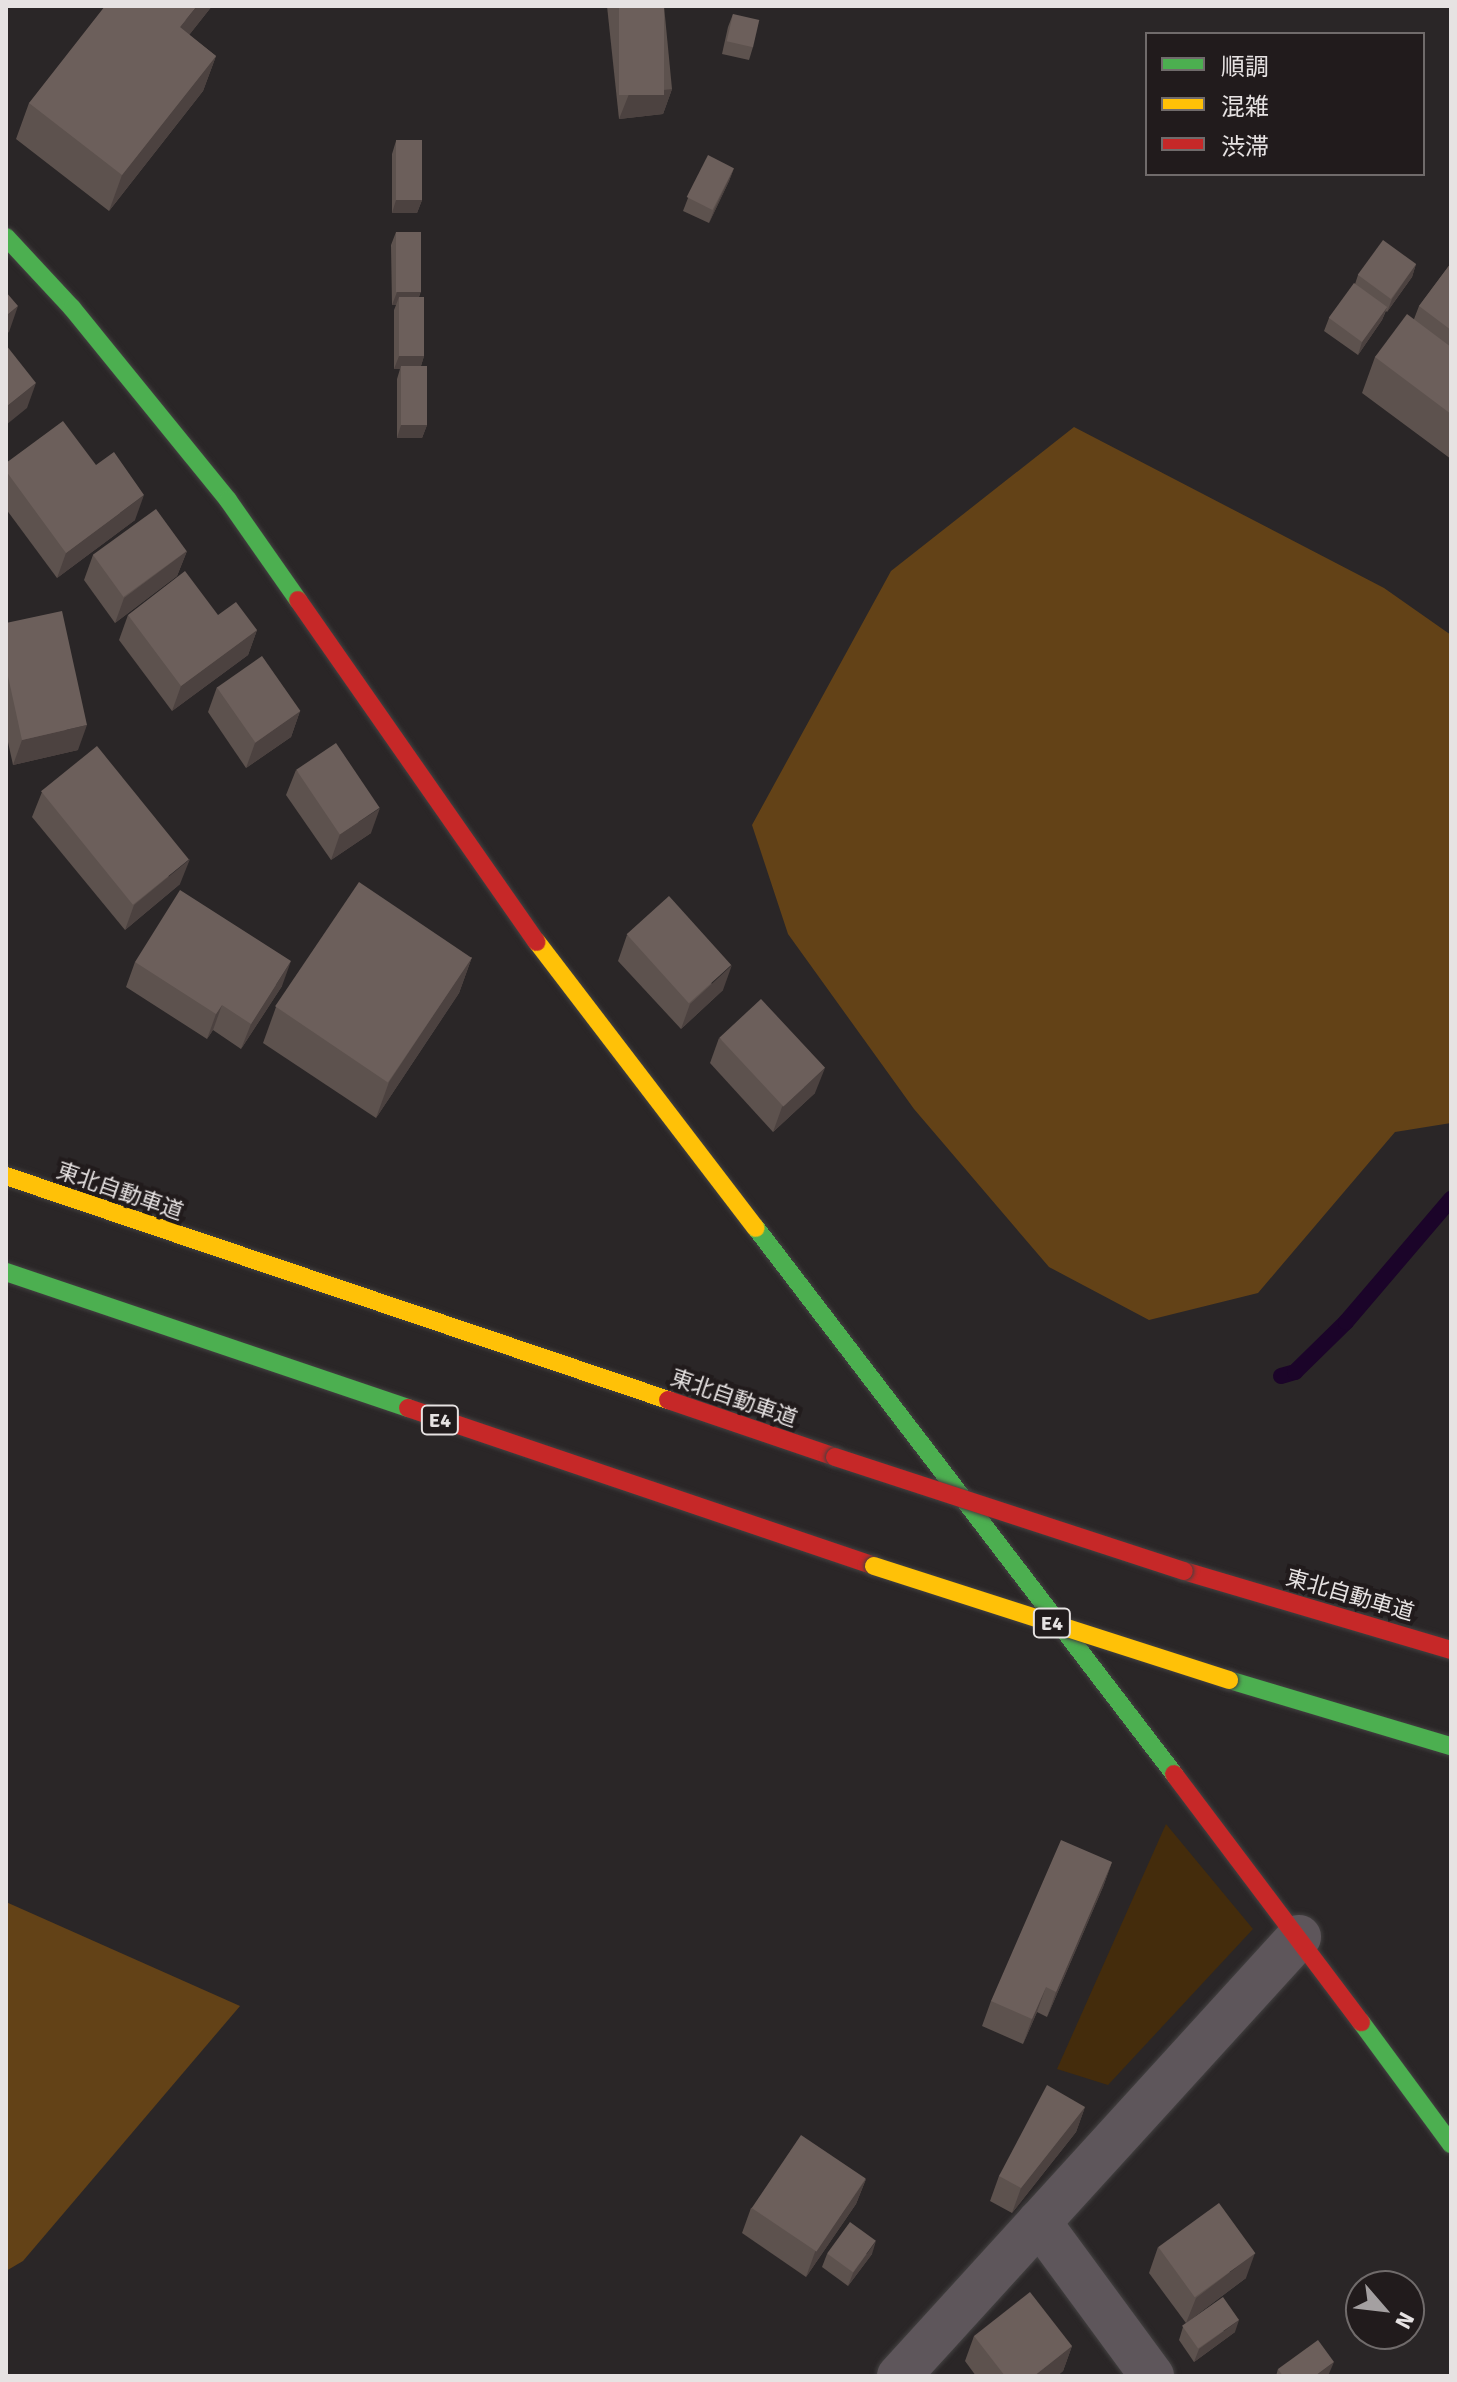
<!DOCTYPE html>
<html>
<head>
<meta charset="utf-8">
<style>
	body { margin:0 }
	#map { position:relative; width:1457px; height:2382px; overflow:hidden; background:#2a2627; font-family:Signika,"Noto Sans JP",sans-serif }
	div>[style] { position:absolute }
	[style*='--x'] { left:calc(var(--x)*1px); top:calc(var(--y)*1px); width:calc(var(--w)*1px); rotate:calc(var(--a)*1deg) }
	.green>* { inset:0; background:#442c0c }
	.forest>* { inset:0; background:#634217 }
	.stream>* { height:16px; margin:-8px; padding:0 8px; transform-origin:8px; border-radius:8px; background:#1b0429 }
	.roads { filter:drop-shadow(0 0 2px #434141) drop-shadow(0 0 2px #434141) }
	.street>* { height:44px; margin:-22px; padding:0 22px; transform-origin:22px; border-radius:22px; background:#5e565b }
	.fast>* { height:18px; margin:-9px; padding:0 9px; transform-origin:9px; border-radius:9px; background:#4caf50 }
	.slow>* { height:18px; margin:-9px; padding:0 9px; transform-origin:9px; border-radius:9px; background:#ffc107 }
	.jam>* { height:18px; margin:-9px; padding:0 9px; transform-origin:9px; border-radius:9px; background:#c62828 }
	.bridges { filter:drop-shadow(0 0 2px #434141) drop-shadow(0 0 2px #434141) }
	.slow-bridge>* { height:18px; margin:-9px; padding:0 9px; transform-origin:9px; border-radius:9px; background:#ffc107 }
	.jam-bridge>* { height:18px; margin:-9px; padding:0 9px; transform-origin:9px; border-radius:9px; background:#c62828 }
	.wall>* { inset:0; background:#5d524e }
	.shaded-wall>* { inset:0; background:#4c4240 }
	.building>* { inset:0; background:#6c5f5b; transform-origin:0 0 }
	span { translate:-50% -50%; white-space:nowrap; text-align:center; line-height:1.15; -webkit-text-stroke:8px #211b1c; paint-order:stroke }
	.shield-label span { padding:2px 6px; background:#211b1c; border:2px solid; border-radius:6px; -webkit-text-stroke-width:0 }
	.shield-label { font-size:20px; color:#e6e2e2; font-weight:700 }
	.street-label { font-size:22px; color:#e6e2e2 }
	.frame { position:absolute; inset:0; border:8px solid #e6e2e2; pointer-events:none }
	.legend { position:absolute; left:1145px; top:32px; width:280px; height:144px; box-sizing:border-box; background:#211b1c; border:2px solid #706b6b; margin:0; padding:10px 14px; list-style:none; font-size:24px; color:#e6e2e2 }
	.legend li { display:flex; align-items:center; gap:16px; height:40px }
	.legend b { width:40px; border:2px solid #706b6b }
	.north { position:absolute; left:1345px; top:2270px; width:80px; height:80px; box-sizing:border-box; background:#211b1c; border:2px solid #706b6b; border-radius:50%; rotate:118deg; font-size:22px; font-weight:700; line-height:32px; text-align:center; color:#e6e2e2 }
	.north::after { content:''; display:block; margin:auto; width:28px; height:36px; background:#a4a0a1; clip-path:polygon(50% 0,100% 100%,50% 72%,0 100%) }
</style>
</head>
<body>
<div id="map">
	<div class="green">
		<div style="clip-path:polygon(1166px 1824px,1253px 1929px,1108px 2085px,1057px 2069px)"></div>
	</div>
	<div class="forest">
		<div style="clip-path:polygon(1074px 427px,1384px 588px,1451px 635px,1451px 1123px,1395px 1132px,1258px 1293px,1149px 1320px,1049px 1267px,914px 1109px,788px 934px,752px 825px,891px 571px)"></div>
		<div style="clip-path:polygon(6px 1902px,240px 2006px,23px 2261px,6px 2271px)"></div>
	</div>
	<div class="stream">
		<div style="--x:1281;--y:1376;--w:15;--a:-16"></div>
		<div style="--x:1295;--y:1372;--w:71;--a:-44.4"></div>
		<div style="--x:1346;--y:1322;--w:162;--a:-49.5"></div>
	</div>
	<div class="roads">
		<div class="street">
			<div style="--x:1039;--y:2222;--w:191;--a:53.7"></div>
			<div style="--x:899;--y:2376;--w:594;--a:-47.66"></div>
		</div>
		<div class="fast">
			<div style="--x:6;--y:237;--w:97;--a:47.1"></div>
			<div style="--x:72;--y:308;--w:247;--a:50.9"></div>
			<div style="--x:228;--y:500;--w:122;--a:55"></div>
			<div style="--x:756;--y:1228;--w:688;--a:52.56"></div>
			<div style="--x:6;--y:1272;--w:424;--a:18.7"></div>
			<div style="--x:1229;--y:1680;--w:232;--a:16.6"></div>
			<div style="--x:1361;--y:2022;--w:152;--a:53.6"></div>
		</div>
		<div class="slow">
			<div style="--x:537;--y:942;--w:360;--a:52.6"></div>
			<div style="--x:6;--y:1176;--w:699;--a:18.69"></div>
		</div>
		<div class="jam">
			<div style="--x:298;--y:600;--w:417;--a:55.1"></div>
			<div style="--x:668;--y:1400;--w:176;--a:18.8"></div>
			<div style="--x:408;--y:1408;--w:492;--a:18.7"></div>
			<div style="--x:1184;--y:1571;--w:278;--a:16.5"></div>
			<div style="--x:1174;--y:1774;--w:311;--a:53"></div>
		</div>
	</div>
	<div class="bridges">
		<div class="slow-bridge">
			<div style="--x:874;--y:1566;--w:373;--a:17.8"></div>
		</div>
		<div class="jam-bridge">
			<div style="--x:835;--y:1457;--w:367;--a:18.1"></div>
		</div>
	</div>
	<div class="wall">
		<div style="clip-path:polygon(212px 6px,189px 35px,216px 56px,203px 91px,109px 211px,16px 139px,29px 103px)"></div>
		<div style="clip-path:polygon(607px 6px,664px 6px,672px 89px,663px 114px,619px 119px)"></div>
		<div style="clip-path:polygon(733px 14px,753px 47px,749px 60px,722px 54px,728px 27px)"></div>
		<div style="clip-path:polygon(396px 141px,422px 200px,417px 213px,392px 213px,392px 154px)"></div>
		<div style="clip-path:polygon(734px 168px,729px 181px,709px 223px,683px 211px,688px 198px)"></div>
		<div style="clip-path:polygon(396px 232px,421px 291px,419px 297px,424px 356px,421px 366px,427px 425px,422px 438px,397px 438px,397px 379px,400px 369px,394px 369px,394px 310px,396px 305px,392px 305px,391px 245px)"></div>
		<div style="clip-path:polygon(1451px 263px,1451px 459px,1362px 393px,1375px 357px,1414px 319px,1419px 306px)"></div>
		<div style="clip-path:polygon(1416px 264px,1412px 277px,1387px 312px,1386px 311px,1382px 320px,1358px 355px,1324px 331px,1329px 318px,1355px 284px,1358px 275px)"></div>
		<div style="clip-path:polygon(6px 463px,135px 520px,57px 578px,6px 509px)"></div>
		<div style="clip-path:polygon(187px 551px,177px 576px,115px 623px,84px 580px,93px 555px)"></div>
		<div style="clip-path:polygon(128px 615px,257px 630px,248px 655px,172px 711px,119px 640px)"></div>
		<div style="clip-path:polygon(6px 623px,78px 750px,13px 765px,6px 733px)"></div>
		<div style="clip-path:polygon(217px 687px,300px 711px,291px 737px,246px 768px,208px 712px)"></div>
		<div style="clip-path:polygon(296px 770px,371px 833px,331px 860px,286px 795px)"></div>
		<div style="clip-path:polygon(42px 792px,180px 884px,125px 930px,32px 817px)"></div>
		<div style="clip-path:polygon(627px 935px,723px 990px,681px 1029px,618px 961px)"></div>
		<div style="clip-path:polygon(472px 957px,459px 993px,376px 1118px,263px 1043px,276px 1007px)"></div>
		<div style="clip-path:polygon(135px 962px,282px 986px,241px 1049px,213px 1030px,207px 1039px,126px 987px)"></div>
		<div style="clip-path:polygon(719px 1038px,815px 1093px,773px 1132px,710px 1063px)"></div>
		<div style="clip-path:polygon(1112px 1862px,1103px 1887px,1047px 2017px,1037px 2012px,1023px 2044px,982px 2026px,991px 2001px)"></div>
		<div style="clip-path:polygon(1085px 2107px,1076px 2132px,1012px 2213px,990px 2201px,999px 2176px)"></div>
		<div style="clip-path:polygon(866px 2179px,856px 2204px,806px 2277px,742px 2233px,751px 2208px)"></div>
		<div style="clip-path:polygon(1158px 2247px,1246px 2278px,1186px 2323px,1149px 2273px)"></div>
		<div style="clip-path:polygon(827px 2254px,872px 2254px,848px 2286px,822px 2267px)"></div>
		<div style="clip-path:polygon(1183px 2327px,1235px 2332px,1194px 2362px,1179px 2340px)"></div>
		<div style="clip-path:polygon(974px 2336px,1072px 2346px,1063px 2371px,1057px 2376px,976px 2376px,965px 2361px)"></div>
		<div style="clip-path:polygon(1278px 2369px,1330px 2375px,1328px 2376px,1276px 2376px)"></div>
	</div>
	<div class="shaded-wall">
		<div style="clip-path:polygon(197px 6px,212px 6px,167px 63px,180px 27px)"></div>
		<div style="clip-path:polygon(216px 56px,203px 91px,109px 211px,122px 175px)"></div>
		<div style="clip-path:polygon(672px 89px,663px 114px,619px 119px,629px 94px)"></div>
		<div style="clip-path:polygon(734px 168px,729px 181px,709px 223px,714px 210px)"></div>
		<div style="clip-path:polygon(396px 200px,422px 200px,417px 213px,392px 213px)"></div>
		<div style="clip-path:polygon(1416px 264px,1412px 277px,1387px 312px,1392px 299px)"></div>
		<div style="clip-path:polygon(421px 291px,416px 304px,399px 297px,396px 305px,392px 305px,397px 292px)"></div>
		<div style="clip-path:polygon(18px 306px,9px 332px,6px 334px,6px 316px)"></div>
		<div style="clip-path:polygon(1387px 307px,1382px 320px,1358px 355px,1362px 342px)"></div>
		<div style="clip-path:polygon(399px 356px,424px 356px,420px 369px,401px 366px,400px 369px,394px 369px)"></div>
		<div style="clip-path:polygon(36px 383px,27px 408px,6px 425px,6px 407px)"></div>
		<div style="clip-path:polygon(401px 425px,427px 425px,422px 438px,397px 438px)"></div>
		<div style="clip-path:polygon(144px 495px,135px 520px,57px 578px,66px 553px)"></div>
		<div style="clip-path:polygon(187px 551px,177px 576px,115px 623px,124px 598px)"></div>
		<div style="clip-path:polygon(257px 630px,248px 655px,172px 711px,181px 686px)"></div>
		<div style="clip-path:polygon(300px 711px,291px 737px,246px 768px,255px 743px)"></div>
		<div style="clip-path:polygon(87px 725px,78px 750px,13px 765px,22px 740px)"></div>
		<div style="clip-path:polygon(380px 808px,371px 833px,331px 860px,340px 834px)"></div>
		<div style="clip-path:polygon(190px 859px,180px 884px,125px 930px,134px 905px)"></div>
		<div style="clip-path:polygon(472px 957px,459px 993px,376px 1118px,389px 1082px)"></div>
		<div style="clip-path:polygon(291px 961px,282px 986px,241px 1049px,251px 1024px)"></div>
		<div style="clip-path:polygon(732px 965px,723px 990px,681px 1029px,690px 1004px)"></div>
		<div style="clip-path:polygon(222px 1005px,213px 1030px,207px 1039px,216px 1014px)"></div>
		<div style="clip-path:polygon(825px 1068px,815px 1093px,773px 1132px,782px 1107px)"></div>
		<div style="clip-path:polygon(1112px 1862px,1103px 1887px,1047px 2017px,1056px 1992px)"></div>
		<div style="clip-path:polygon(1046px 1987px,1037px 2012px,1023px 2044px,1032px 2019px)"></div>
		<div style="clip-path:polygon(1085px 2107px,1076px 2132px,1012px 2213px,1021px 2188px)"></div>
		<div style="clip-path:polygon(866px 2179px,856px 2204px,806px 2277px,815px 2252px)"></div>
		<div style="clip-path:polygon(876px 2241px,872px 2254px,848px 2286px,853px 2273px)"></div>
		<div style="clip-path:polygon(1255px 2253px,1246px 2278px,1186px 2323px,1196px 2298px)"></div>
		<div style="clip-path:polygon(1239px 2320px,1235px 2332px,1194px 2362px,1199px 2349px)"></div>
		<div style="clip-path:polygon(1072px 2346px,1063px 2371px,1057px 2376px,1034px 2376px)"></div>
		<div style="clip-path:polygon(1334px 2362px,1328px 2376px,1315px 2376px)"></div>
	</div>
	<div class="building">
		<div style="clip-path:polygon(105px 6px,197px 6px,180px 27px,216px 56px,122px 175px,29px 103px)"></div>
		<div style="left:619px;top:6px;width:45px;height:89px"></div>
		<div style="left:733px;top:14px;width:27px;height:28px;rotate:13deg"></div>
		<div style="left:422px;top:140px;width:60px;height:26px;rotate:90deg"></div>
		<div style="left:708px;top:155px;width:29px;height:47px;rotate:27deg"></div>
		<div style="left:396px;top:232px;width:25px;height:60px"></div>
		<div style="left:1383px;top:240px;width:41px;height:43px;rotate:36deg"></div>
		<div style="clip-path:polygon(1451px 263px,1451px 330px,1419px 306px)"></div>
		<div style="left:1354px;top:283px;width:41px;height:43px;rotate:36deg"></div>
		<div style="clip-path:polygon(6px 292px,18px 306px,6px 316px)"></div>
		<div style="left:399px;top:297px;width:25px;height:59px"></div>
		<div style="clip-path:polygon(1407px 314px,1451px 347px,1451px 414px,1375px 357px)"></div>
		<div style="clip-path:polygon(6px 345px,36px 383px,6px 407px)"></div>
		<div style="left:401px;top:366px;width:26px;height:59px"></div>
		<div style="clip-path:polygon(63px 421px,96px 465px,114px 452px,144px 495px,66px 553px,6px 471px,6px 463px)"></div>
		<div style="left:156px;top:509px;width:52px;height:78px;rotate:54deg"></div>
		<div style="clip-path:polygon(185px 571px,218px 615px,236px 602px,257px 630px,181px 686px,128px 615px)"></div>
		<div style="clip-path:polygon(62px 611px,87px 725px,22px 740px,6px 667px,6px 623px)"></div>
		<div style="left:262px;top:656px;width:67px;height:55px;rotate:55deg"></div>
		<div style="left:336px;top:743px;width:78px;height:48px;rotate:56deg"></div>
		<div style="left:97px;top:746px;width:146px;height:72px;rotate:51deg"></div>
		<div style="left:359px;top:882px;width:136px;height:150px;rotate:34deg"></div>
		<div style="clip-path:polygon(180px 890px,291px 961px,251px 1024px,222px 1005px,216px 1014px,135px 962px)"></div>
		<div style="left:669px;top:896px;width:93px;height:57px;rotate:48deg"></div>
		<div style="left:761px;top:999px;width:94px;height:57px;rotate:47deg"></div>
		<div style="clip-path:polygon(1061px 1840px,1112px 1862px,1056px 1992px,1046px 1987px,1032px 2019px,991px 2001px)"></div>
		<div style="clip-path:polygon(1047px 2085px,1085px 2107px,1021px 2188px,999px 2176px)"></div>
		<div style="left:801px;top:2135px;width:78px;height:88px;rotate:34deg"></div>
		<div style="left:1219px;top:2203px;width:62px;height:75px;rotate:54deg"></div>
		<div style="left:850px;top:2222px;width:32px;height:39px;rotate:36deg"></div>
		<div style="clip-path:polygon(1030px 2292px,1072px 2346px,1034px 2376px,1005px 2376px,974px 2336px)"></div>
		<div style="left:1223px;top:2297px;width:28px;height:50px;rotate:55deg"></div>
		<div style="clip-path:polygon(1318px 2340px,1334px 2362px,1315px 2376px,1283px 2376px,1278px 2369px)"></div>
	</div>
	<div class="shield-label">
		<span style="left:440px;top:1420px">E4</span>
		<span style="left:1052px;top:1623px">E4</span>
	</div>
	<div class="street-label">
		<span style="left:120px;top:1191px;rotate:19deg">東北自動車道</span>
		<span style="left:734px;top:1398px;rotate:19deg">東北自動車道</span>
		<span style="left:1350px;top:1595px;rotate:16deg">東北自動車道</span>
	</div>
	<div class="frame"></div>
	<ul class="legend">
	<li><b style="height:10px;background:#4caf50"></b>順調</li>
	<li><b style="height:10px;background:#ffc107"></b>混雑</li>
	<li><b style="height:10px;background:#c62828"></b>渋滞</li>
	</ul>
	<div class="north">N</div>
</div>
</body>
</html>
